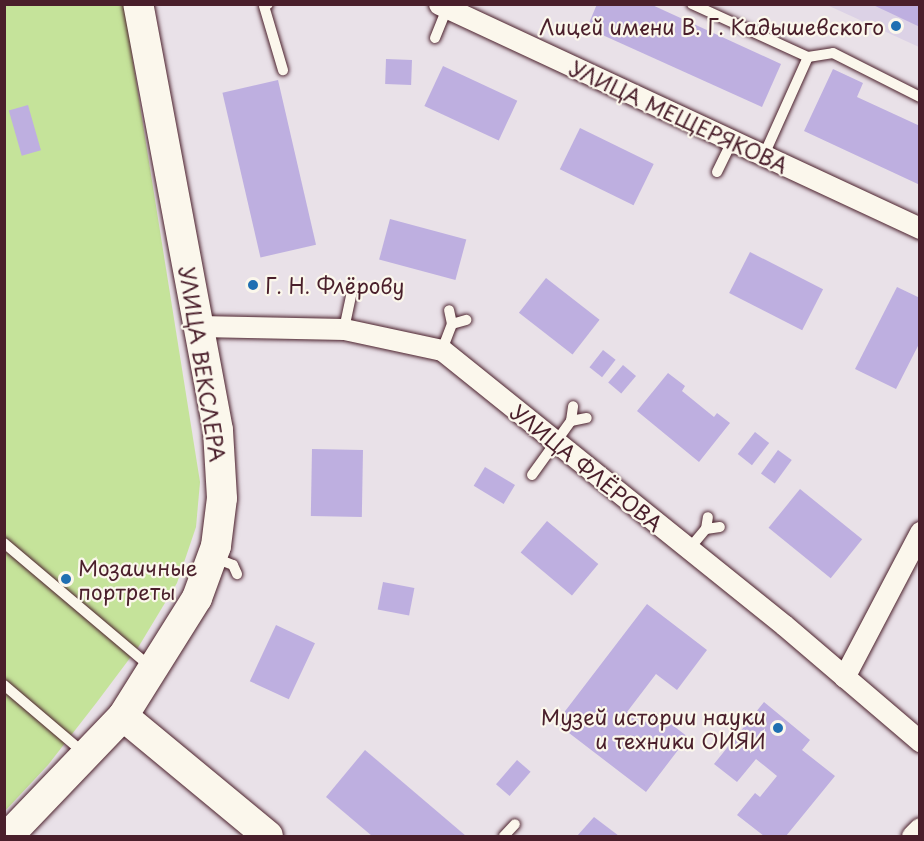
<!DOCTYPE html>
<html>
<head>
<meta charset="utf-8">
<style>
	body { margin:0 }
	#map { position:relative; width:924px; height:841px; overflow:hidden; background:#e9e1e8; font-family:"Playpen Sans",sans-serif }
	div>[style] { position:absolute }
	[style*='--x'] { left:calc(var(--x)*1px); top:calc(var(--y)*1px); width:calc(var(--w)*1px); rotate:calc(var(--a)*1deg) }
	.built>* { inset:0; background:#dcd2e6 }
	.green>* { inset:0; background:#c5e39a }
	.building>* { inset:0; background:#beafe0; transform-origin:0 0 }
	.roads { filter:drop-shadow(0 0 2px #4a1f2b) drop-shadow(0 0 2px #4a1f2b) }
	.lane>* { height:10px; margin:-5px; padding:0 5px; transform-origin:5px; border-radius:5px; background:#fbf7ec }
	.street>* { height:21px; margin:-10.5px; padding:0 10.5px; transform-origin:10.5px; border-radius:10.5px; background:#fbf7ec }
	.secondary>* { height:30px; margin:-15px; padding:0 15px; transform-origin:15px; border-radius:15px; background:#fbf7ec }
	.dots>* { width:16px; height:16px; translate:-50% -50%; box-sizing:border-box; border:3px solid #fbf7ec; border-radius:50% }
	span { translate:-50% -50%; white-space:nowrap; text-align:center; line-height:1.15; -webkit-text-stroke:4.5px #fbf7ec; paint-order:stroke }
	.poi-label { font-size:21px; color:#4a1f2b }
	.right { translate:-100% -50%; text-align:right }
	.left { translate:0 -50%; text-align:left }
	.street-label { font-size:21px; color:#4a1f2b }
	.frame { position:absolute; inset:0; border:6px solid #4a1f2b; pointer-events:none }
</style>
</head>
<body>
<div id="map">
	<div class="built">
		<div style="clip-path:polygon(827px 5px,919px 5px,919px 47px)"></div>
	</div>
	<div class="green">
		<div style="clip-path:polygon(5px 5px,124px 5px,200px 482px,196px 527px,177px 583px,139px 646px,97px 702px,48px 765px,5px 811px)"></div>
	</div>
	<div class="building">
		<div style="clip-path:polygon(597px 4px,650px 4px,781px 64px,762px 107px,587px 28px)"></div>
		<div style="clip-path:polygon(871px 4px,920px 4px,920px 27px)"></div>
		<div style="left:386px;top:59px;width:26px;height:25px;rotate:2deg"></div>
		<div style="left:443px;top:66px;width:82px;height:44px;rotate:25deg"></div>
		<div style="clip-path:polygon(833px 69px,863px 83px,857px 97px,920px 126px,920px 185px,804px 131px)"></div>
		<div style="left:278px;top:80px;width:169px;height:57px;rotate:77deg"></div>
		<div style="left:28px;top:105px;width:47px;height:20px;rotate:74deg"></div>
		<div style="left:580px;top:128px;width:82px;height:46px;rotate:26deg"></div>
		<div style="left:390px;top:219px;width:79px;height:42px;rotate:15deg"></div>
		<div style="left:750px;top:252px;width:82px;height:46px;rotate:27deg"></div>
		<div style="left:546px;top:278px;width:68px;height:44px;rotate:38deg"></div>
		<div style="clip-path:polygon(897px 287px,920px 298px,920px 342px,896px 389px,855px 369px)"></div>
		<div style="left:603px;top:350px;width:16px;height:22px;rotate:38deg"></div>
		<div style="left:623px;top:365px;width:17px;height:23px;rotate:40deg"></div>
		<div style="clip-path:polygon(668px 373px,685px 386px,682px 391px,714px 417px,717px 413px,730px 423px,699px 462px,637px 411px)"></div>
		<div style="left:755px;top:432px;width:18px;height:28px;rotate:38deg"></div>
		<div style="left:312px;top:449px;width:51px;height:67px;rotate:1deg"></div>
		<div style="left:778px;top:450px;width:17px;height:29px;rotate:36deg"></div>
		<div style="left:485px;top:467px;width:35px;height:22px;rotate:31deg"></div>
		<div style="left:800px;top:489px;width:80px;height:50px;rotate:39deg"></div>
		<div style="left:547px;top:521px;width:67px;height:41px;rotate:40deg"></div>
		<div style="left:383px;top:582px;width:32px;height:28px;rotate:11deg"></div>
		<div style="clip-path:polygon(647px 604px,707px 650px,677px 690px,656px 674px,627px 712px,644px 724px,654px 711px,688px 737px,646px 792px,556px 723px)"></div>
		<div style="left:276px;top:625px;width:43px;height:62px;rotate:25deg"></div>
		<div style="clip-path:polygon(764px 702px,810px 740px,802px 750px,835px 776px,786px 836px,764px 836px,737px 815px,755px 793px,760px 797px,777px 776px,756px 759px,737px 782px,714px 764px)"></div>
		<div style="clip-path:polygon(365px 750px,466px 836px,372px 836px,326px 797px)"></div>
		<div style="left:517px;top:760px;width:18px;height:32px;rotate:41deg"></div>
		<div style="clip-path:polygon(594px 817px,619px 836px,577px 836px)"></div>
	</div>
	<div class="roads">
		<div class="lane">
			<div style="--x:268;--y:4;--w:4;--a:153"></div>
			<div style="--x:264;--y:6;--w:67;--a:73.5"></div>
			<div style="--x:692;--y:4;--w:128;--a:24.6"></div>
			<div style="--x:808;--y:57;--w:107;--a:114.2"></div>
			<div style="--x:435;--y:38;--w:32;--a:-68"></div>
			<div style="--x:808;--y:57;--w:25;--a:-9"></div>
			<div style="--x:833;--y:53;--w:97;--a:26.8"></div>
			<div style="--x:717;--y:172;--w:34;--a:-64"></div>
			<div style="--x:452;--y:324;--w:15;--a:-16"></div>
			<div style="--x:344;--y:329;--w:35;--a:-78"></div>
			<div style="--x:442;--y:350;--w:28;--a:-69"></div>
			<div style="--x:452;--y:324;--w:14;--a:-102"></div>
			<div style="--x:571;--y:421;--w:16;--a:-11"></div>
			<div style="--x:532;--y:475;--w:67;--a:-54.2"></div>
			<div style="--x:571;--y:421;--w:15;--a:-82"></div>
			<div style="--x:706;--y:529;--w:14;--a:-8"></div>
			<div style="--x:4;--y:543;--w:194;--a:40.2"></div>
			<div style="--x:689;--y:549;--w:26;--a:-50"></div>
			<div style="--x:706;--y:529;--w:12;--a:-81"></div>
			<div style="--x:215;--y:558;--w:19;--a:21"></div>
			<div style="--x:233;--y:565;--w:10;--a:66"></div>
			<div style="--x:4;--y:685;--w:105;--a:40.4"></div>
			<div style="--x:504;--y:836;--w:16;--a:-47"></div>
		</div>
		<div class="street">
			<div style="--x:439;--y:4;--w:531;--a:24.97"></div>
			<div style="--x:199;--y:326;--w:145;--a:1.2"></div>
			<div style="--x:344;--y:329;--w:100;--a:12.1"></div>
			<div style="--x:442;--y:350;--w:439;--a:38.8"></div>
			<div style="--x:784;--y:625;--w:179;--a:40.5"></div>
			<div style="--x:844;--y:677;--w:164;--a:-62.3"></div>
			<div style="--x:912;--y:836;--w:11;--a:-45"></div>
		</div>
		<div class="secondary">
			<div style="--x:123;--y:716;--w:188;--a:39.6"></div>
			<div style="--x:8;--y:836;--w:166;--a:-46.2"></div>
			<div style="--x:123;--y:716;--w:139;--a:-57.9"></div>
			<div style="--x:197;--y:598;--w:55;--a:-69.9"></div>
			<div style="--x:216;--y:546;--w:48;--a:-82.9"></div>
			<div style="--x:222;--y:498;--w:68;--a:-93.4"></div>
			<div style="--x:218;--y:430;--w:433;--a:-100.6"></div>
		</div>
	</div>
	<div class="dots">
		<div style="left:896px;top:26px;background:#1f6fb2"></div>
		<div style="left:253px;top:285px;background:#1f6fb2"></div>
		<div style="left:66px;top:579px;background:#1f6fb2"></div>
		<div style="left:778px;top:728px;background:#1f6fb2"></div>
	</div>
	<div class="poi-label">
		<span class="right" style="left:884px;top:26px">Лицей имени В. Г. Кадышевского</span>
		<span class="left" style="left:265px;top:285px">Г. Н. Флёрову</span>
		<span class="left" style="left:78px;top:579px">Мозаичные<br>портреты</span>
		<span class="right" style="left:766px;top:728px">Музей истории науки<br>и техники ОИЯИ</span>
	</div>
	<div class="street-label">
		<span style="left:679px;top:116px;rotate:25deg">УЛИЦА МЕЩЕРЯКОВА</span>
		<span style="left:203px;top:364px;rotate:81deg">УЛИЦА ВЕКСЛЕРА</span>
		<span style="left:587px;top:467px;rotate:39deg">УЛИЦА ФЛЁРОВА</span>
	</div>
	<div class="frame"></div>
</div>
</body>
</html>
